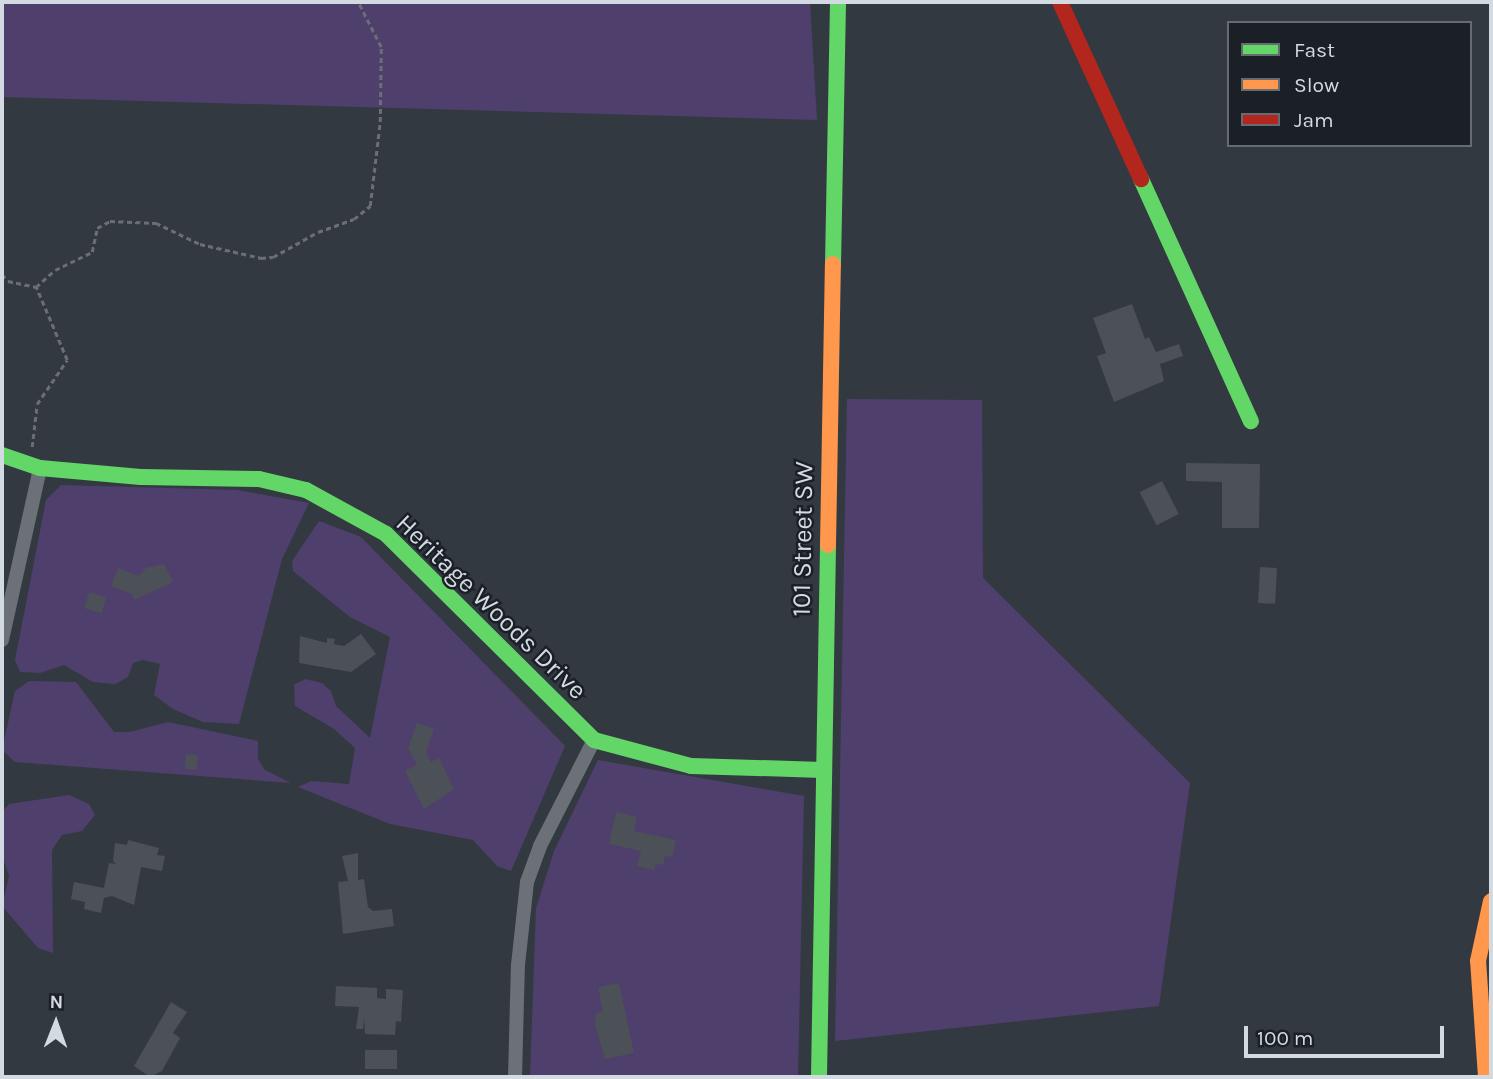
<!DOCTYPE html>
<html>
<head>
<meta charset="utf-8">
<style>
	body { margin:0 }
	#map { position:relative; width:1493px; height:1079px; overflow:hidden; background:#333940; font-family:Karla,sans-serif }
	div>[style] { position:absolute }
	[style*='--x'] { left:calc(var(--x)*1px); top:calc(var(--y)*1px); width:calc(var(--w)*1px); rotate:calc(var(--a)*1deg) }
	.green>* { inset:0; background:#4f3f6d }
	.building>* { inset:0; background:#4b5156; transform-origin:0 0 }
	.path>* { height:2.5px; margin-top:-1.25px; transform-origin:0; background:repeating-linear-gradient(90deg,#6a6f75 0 5px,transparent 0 8.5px) }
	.street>* { height:14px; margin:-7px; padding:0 7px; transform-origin:7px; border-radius:7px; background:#6c7177 }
	.fast>* { height:16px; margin:-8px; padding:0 8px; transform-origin:8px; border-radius:8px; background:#63d668 }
	.slow>* { height:16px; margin:-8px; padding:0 8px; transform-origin:8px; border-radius:8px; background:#ff974d }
	.jam>* { height:16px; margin:-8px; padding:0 8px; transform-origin:8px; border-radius:8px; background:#b3261e }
	span { translate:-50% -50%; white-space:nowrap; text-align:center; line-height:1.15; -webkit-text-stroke:5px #1a2026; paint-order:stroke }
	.street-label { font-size:26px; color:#d3dbe2 }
	.frame { position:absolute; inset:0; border:4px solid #d3dbe2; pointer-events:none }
	.legend { position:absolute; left:1227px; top:21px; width:245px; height:126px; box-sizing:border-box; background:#1a2026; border:2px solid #646b71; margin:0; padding:9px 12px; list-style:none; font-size:21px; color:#d3dbe2 }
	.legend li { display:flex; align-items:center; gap:14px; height:35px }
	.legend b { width:35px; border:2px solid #646b71 }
	.north { position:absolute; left:21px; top:988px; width:70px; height:70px; -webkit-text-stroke:5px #1a2026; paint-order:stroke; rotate:1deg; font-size:19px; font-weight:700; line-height:28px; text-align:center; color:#d3dbe2 }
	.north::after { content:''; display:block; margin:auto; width:24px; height:32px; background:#d3dbe2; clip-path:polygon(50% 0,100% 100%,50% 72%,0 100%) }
	.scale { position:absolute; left:1244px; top:1026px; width:200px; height:32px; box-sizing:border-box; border:4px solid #d3dbe2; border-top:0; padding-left:9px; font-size:21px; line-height:24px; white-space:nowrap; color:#d3dbe2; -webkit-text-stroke:5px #1a2026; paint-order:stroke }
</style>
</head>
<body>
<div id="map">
	<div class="green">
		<div style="clip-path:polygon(2px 2px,810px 2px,817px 120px,2px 97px)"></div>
		<div style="clip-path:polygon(847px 399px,982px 400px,983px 578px,1190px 783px,1159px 1006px,835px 1041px)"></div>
		<div style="clip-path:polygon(61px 485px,237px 490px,309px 503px,282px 559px,239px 724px,203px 722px,173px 709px,154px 695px,160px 664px,143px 660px,133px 663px,128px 677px,115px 684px,93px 682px,64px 665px,40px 673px,20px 672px,15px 660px,46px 500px)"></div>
		<div style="clip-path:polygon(319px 521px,361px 537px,565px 746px,511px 871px,497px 866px,473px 840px,390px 824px,298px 787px,311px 781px,349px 784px,355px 748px,334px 729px,295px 706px,294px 685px,305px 679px,322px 683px,331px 691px,336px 706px,370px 738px,390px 637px,350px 617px,293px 571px,292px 561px)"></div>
		<div style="clip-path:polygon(29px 681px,76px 682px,114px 732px,130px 732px,168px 722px,258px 741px,258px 759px,265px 770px,291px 783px,15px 762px,2px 750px,15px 691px)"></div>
		<div style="clip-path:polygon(598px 760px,804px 796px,798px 1077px,530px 1077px,536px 908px,554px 851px)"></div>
		<div style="clip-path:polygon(69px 795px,89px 804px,95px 815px,82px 831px,62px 835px,52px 850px,53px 953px,38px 948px,2px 906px,9px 876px,2px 854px,2px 812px,9px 804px)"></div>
	</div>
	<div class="building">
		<div style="clip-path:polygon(1132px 304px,1145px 339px,1149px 337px,1156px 352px,1179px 344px,1183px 356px,1160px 364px,1164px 381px,1114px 402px,1097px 356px,1106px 353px,1093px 318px)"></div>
		<div style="clip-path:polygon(1186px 463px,1260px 464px,1259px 528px,1222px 528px,1222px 482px,1186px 481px)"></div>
		<div style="left:1162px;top:481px;width:37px;height:25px;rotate:63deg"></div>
		<div style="clip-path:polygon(164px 564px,173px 582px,134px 600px,132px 594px,111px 586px,118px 568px,139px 576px,146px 568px)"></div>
		<div style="left:1260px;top:567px;width:17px;height:36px;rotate:3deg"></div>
		<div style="left:89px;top:592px;width:18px;height:17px;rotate:16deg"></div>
		<div style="clip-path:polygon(361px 634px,376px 654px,351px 672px,299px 663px,300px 636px,327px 643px,327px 638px,335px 639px,334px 644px,344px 646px)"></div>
		<div style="clip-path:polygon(417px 723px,434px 729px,426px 752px,431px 762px,439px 758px,454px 789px,424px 809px,405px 771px,417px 765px,408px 748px)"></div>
		<div style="left:186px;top:754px;width:12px;height:15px;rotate:5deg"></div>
		<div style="clip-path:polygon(616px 812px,637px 817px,634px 831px,676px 840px,672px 857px,665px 856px,663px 865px,656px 864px,654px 870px,637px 866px,641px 851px,609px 844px)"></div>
		<div style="clip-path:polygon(128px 840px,159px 848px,157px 855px,165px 856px,162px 871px,141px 867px,134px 905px,112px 896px,104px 898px,101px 913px,84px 909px,85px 902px,71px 899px,74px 882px,104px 888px,109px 863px,116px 864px,113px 861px,115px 843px,127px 845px)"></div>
		<div style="clip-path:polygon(358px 853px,358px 880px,364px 879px,368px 907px,373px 911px,392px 909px,394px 926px,343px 934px,338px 882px,348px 881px,342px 856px)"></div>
		<div style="clip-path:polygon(619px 983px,634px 1053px,605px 1059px,595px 1024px,596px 1013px,603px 1012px,598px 987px)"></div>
		<div style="clip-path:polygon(336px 986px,377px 988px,377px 998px,386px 999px,386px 989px,403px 990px,401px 1022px,396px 1021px,395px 1035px,365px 1034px,364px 1019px,363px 1029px,356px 1029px,359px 1007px,335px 1006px)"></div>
		<div style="clip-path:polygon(171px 1002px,187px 1012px,173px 1033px,180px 1038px,162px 1071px,150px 1077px,134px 1066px)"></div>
		<div style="left:365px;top:1050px;width:32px;height:19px"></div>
	</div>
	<div class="path">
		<div style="--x:2;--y:274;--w:9;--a:49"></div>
		<div style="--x:8;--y:281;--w:29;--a:12"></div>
		<div style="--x:36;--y:287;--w:25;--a:-42"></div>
		<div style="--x:55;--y:270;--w:41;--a:-25.9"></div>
		<div style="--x:92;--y:252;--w:25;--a:-78"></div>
		<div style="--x:97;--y:228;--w:15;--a:-28"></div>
		<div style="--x:110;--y:221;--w:46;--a:2.5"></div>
		<div style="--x:156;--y:223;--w:49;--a:25.5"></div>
		<div style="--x:200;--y:244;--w:63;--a:12.9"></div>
		<div style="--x:261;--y:258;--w:12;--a:-5"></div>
		<div style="--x:273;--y:257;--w:51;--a:-29.1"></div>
		<div style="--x:318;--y:232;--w:38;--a:-20"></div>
		<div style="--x:354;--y:219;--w:21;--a:-39"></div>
		<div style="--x:370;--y:206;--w:85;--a:-83.2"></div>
		<div style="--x:380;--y:122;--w:75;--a:-89.2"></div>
		<div style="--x:381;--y:47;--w:51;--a:-117.1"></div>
		<div style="--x:32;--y:447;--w:43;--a:-83.4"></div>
		<div style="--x:37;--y:404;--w:53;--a:-55.7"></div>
		<div style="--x:67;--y:360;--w:79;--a:-113"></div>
	</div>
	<div class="street">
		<div style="--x:2;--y:640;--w:176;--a:-77.5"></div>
		<div style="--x:515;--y:1077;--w:112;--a:-88.5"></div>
		<div style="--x:518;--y:965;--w:83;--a:-83.8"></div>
		<div style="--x:527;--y:882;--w:38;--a:-70"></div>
		<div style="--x:540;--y:846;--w:119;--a:-63"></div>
	</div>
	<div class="fast">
		<div style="--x:1141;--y:179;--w:266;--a:65.6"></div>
		<div style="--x:833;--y:264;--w:262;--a:-88.9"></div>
		<div style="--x:2;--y:455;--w:40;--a:18.9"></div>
		<div style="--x:40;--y:468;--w:101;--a:5.1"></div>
		<div style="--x:141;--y:477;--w:118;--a:1"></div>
		<div style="--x:259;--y:479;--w:48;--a:13.2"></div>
		<div style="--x:306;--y:490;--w:91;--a:28.8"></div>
		<div style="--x:386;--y:534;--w:293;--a:44.7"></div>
		<div style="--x:594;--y:740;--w:100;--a:15"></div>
		<div style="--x:691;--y:766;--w:131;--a:1.7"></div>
		<div style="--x:819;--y:1077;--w:532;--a:-89.03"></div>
	</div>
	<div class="slow">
		<div style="--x:828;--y:545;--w:281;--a:-89"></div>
		<div style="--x:1486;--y:1077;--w:116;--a:-93.9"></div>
		<div style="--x:1478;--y:961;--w:61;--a:-77.8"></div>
	</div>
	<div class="jam">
		<div style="--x:1060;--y:2;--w:195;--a:65.4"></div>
	</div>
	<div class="street-label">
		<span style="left:803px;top:539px;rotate:-89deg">101 Street SW</span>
		<span style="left:491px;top:607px;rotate:44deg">Heritage Woods Drive</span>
	</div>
	<div class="frame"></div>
	<ul class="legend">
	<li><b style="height:9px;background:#63d668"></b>Fast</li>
	<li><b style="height:9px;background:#ff974d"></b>Slow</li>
	<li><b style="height:9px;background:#b3261e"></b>Jam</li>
	</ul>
	<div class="north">N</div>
	<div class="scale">100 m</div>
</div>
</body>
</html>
